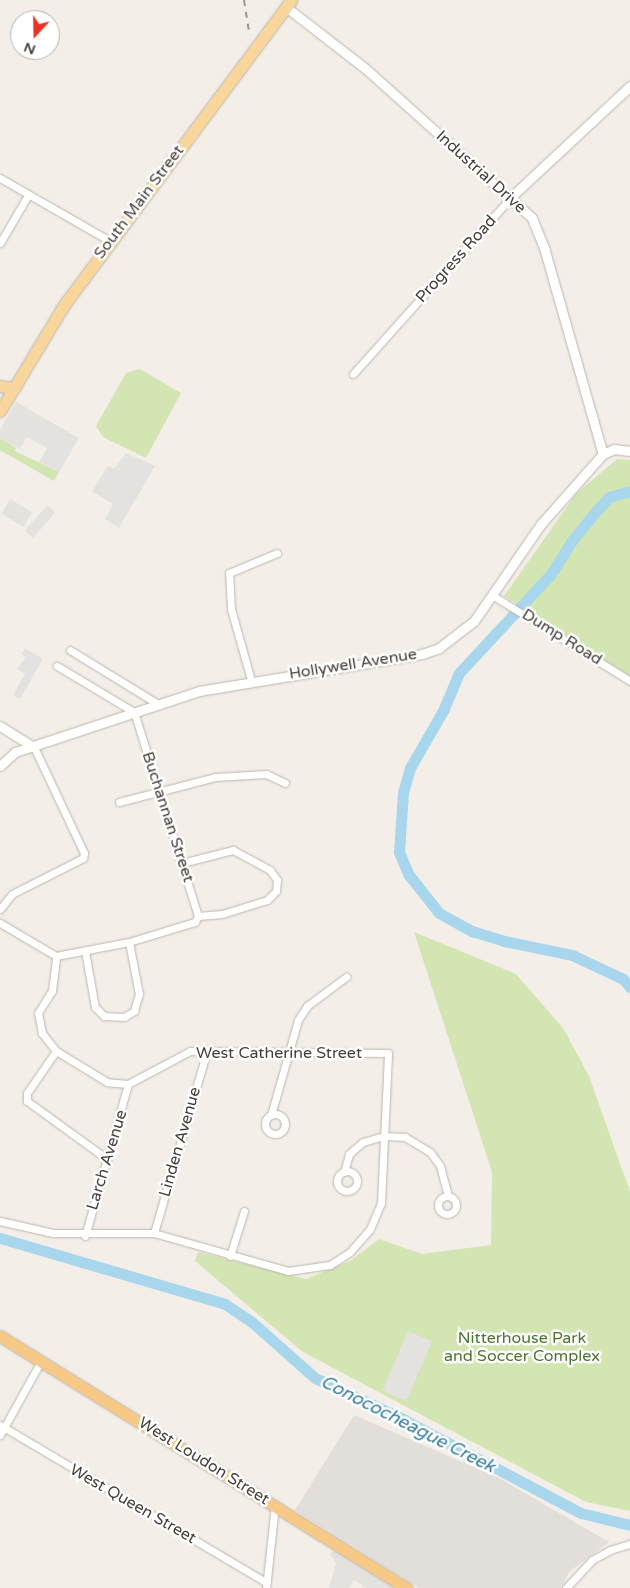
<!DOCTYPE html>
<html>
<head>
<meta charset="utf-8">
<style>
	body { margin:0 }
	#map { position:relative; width:630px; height:1588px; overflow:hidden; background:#f3efe8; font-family:"Varela Round",sans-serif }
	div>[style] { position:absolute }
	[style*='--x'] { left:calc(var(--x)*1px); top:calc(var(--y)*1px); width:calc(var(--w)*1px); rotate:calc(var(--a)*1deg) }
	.industrial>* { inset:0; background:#e2ded9 }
	.green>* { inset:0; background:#d2e5b3 }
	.parking>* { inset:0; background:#e4e2df; transform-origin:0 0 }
	.river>* { height:11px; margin:-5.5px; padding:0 5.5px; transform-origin:5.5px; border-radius:5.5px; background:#a8d6ec }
	.roads { filter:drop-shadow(0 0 1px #beb5ab) drop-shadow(0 0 1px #beb5ab) }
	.minor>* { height:7px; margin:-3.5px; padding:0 3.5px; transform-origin:3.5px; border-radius:3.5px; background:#fff }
	.minor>.ring { margin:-3.5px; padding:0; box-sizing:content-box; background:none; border:7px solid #fff; border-radius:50% }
	.tertiary>* { height:9px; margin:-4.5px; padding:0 4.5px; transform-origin:4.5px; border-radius:4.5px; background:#fff }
	.primary>* { height:11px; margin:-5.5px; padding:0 5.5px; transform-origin:5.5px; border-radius:5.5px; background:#f8d69c }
	.trunk>* { height:11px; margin:-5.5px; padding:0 5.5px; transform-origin:5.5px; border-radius:5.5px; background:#f6ca86 }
	.rail>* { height:2px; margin-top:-1px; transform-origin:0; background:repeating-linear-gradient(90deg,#969696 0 6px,transparent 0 12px) }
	span { translate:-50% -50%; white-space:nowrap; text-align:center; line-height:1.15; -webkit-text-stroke:5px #fff; paint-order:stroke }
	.street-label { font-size:16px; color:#463f37 }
	.park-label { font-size:16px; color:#4e742d }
	.water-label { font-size:18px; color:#347da3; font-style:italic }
	.north { position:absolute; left:10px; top:10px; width:50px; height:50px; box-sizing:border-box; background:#fff; border:1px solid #b5b2af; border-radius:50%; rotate:201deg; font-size:14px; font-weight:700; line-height:20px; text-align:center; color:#463f37 }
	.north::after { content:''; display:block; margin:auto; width:18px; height:22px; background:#ed3225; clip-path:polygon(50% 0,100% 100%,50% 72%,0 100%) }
</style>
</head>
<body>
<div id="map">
	<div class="industrial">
		<div style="clip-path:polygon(354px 1415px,499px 1478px,609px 1542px,569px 1572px,561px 1588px,419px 1588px,295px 1510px)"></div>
	</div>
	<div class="green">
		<div style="clip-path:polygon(140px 369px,181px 393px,146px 458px,103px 437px,96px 426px,126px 373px)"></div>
		<div style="clip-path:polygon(0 438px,16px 448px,15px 451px,59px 472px,54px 481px,0 450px)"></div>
		<div style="clip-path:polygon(617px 459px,630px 460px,630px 676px,504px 596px,576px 494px)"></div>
		<div style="clip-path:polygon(414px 932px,516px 974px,563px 1028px,589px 1076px,630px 1192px,630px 1511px,586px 1502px,303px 1352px,195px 1261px,198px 1252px,306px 1279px,350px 1261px,379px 1239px,422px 1254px,491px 1245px,492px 1172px)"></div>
	</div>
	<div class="parking">
		<div style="clip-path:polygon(16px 402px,79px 438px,59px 472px,39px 462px,47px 448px,27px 437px,20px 449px,0 438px,0 430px)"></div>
		<div style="clip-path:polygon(126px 453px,155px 466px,119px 528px,105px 519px,113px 504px,92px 491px,108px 466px,114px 469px)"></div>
		<div style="left:10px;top:499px;width:26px;height:17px;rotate:31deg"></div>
		<div style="left:47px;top:505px;width:11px;height:34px;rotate:41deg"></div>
		<div style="clip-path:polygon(25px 648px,43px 659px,20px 699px,13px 695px,25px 674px,17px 669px,26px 657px,22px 654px)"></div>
		<div style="left:408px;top:1331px;width:26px;height:65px;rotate:23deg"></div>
		<div style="clip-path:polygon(333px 1551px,341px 1553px,395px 1588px,367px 1588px,354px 1580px,349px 1588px,329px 1588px,336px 1563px,330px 1554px)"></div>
	</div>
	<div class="river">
		<div style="--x:630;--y:491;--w:22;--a:164"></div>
		<div style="--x:609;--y:497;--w:25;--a:132"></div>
		<div style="--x:592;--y:516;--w:33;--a:129"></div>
		<div style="--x:571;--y:542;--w:39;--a:122"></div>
		<div style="--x:550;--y:575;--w:134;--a:132.9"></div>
		<div style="--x:459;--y:673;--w:39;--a:113"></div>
		<div style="--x:444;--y:709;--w:68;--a:120"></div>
		<div style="--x:410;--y:768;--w:25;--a:106"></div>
		<div style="--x:403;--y:792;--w:60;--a:93.8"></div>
		<div style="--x:399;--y:852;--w:25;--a:67"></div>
		<div style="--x:409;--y:875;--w:48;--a:51.7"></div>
		<div style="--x:439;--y:913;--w:38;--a:29"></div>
		<div style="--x:472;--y:931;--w:34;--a:17"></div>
		<div style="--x:504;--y:941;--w:69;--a:11.6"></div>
		<div style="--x:572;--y:955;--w:56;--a:25.2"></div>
		<div style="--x:623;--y:979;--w:11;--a:49"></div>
		<div style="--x:0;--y:1238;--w:234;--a:16.3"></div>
		<div style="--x:225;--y:1304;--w:32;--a:34"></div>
		<div style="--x:252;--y:1322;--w:84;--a:41.6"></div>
		<div style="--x:315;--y:1378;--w:99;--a:25"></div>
		<div style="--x:405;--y:1420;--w:199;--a:27.9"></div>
		<div style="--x:581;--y:1513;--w:50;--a:13.8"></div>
	</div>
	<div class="roads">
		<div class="minor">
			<div style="--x:0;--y:178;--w:127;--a:29.8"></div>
			<div style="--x:0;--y:243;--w:56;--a:-59.7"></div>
			<div style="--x:353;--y:374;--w:237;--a:-48.2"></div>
			<div style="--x:492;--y:595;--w:163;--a:31.9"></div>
			<div style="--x:70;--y:650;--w:103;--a:31.5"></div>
			<div style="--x:251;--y:680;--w:74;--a:-105.7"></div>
			<div style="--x:231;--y:609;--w:36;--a:-93"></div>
			<div style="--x:229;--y:573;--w:52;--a:-22.6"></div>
			<div style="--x:119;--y:802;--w:99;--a:-14.6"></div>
			<div style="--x:215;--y:777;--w:51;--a:-3.4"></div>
			<div style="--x:266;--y:774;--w:21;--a:25"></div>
			<div style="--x:182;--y:863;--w:53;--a:-14.3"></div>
			<div style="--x:233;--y:850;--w:42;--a:28.4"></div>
			<div style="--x:270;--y:870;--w:12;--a:55"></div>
			<div style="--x:277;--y:880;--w:11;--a:95"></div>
			<div style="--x:276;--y:891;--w:13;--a:135"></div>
			<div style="--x:267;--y:900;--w:47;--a:162.7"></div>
			<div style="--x:222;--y:914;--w:24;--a:175"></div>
			<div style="--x:0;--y:909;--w:19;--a:-51"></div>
			<div style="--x:12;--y:894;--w:80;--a:-26.9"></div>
			<div style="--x:83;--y:858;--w:5;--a:-79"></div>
			<div style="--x:84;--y:853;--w:117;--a:-115.3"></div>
			<div style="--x:0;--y:923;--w:65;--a:30.5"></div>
			<div style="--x:85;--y:951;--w:57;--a:79.9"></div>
			<div style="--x:95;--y:1007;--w:13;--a:45"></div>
			<div style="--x:104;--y:1016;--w:20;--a:3"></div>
			<div style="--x:124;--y:1017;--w:12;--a:-31"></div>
			<div style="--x:134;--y:1011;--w:18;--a:-74"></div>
			<div style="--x:139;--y:994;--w:53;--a:-100.9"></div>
			<div style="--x:56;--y:956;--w:74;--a:-10.9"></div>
			<div style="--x:129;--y:942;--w:69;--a:-16.9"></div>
			<div style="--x:195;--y:922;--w:7;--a:-63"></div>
			<div style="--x:198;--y:916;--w:214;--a:-107.4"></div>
			<div style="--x:134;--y:712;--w:90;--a:-149.1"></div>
			<div style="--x:56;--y:1051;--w:51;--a:124.6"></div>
			<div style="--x:27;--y:1093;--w:8;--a:90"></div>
			<div style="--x:27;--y:1101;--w:99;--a:35.9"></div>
			<div class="ring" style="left:265px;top:1114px;width:13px;height:13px"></div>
			<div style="--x:271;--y:1115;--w:99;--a:-74.1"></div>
			<div style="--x:298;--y:1020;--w:17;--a:-57"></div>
			<div style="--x:307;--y:1006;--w:49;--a:-36.6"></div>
			<div class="ring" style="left:337px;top:1171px;width:13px;height:13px"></div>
			<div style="--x:344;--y:1172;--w:19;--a:-74"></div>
			<div style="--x:349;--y:1154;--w:18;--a:-41"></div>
			<div style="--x:363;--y:1142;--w:22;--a:-16"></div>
			<div style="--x:384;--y:1136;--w:21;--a:3"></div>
			<div style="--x:405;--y:1137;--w:29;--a:31"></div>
			<div style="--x:430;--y:1152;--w:17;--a:54"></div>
			<div style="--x:440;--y:1166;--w:31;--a:75"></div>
			<div class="ring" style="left:438px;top:1196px;width:11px;height:11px"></div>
			<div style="--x:0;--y:1221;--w:54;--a:12.8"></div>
			<div style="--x:53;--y:1233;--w:101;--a:0"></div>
			<div style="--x:154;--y:1233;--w:139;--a:15.8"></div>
			<div style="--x:288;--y:1271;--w:42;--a:-8.1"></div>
			<div style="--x:330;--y:1265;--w:24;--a:-33"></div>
			<div style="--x:350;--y:1252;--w:30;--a:-49"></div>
			<div style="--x:370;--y:1229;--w:28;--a:-67"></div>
			<div style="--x:381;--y:1203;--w:150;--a:-87.3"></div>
			<div style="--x:388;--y:1053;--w:198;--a:-179.4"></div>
			<div style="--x:190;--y:1051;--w:70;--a:152"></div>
			<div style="--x:128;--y:1084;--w:21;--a:-175"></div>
			<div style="--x:107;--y:1082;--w:60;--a:-148.7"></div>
			<div style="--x:56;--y:1051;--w:23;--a:-128"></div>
			<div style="--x:42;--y:1033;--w:20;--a:-101"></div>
			<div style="--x:38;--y:1013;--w:26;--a:-58"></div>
			<div style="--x:52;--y:991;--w:35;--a:-83"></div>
			<div style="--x:154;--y:1233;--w:191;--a:-73.8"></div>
			<div style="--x:85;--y:1236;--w:158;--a:-74.2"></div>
			<div style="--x:230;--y:1256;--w:47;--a:-72.7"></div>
			<div style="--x:0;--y:1425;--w:310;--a:30.6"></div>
			<div style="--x:0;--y:1435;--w:85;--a:-61"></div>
			<div style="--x:266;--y:1588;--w:83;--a:-83.8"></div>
			<div style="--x:566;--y:1588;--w:38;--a:-47"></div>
			<div style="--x:592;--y:1560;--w:21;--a:-29"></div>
			<div style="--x:610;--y:1550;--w:21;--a:-17"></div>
		</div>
		<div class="tertiary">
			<div style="--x:286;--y:7;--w:101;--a:37.8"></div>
			<div style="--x:366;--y:69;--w:223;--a:41.9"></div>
			<div style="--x:532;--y:218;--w:35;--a:68"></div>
			<div style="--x:545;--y:251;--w:211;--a:74.1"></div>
			<div style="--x:511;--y:197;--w:163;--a:-43"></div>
			<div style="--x:0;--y:726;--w:40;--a:32"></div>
			<div style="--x:0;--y:766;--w:21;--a:-43"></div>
			<div style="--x:15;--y:752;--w:194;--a:-18.3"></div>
			<div style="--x:199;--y:691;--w:226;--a:-9.4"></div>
			<div style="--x:422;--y:654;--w:18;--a:-19"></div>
			<div style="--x:439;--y:648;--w:44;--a:-37.6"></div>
			<div style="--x:474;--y:621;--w:118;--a:-55.4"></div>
			<div style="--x:541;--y:524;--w:94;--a:-48.5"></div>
			<div style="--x:603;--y:454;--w:12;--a:-24"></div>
			<div style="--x:614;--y:449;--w:16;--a:7"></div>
		</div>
		<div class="primary">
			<div style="--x:0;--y:386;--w:10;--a:11"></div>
			<div style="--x:10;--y:388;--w:7;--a:-27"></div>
			<div style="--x:0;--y:411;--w:124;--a:-58.9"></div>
			<div style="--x:64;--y:305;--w:380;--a:-53.3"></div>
		</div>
		<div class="trunk">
			<div style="--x:0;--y:1336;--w:479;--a:31.8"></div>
		</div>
	</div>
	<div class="rail">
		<div style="--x:244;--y:0;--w:36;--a:81"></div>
	</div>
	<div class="street-label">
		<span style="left:481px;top:172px;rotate:42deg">Industrial Drive</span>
		<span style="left:139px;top:202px;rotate:-53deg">South Main Street</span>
		<span style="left:456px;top:259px;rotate:-48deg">Progress Road</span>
		<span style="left:562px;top:637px;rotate:32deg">Dump Road</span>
		<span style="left:353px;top:664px;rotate:-9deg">Hollywell Avenue</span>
		<span style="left:168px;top:817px;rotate:72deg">Buchannan Street</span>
		<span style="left:279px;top:1053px">West Catherine Street</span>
		<span style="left:180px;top:1142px;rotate:-74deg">Linden Avenue</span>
		<span style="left:107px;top:1160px;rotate:-73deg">Larch Avenue</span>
		<span style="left:204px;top:1461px;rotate:32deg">West Loudon Street</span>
		<span style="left:133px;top:1504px;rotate:30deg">West Queen Street</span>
	</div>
	<div class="park-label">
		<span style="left:522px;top:1347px">Nitterhouse Park<br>and Soccer Complex</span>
	</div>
	<div class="water-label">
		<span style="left:408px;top:1424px;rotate:27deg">Conococheague Creek</span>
	</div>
	<div class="north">N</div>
</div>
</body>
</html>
